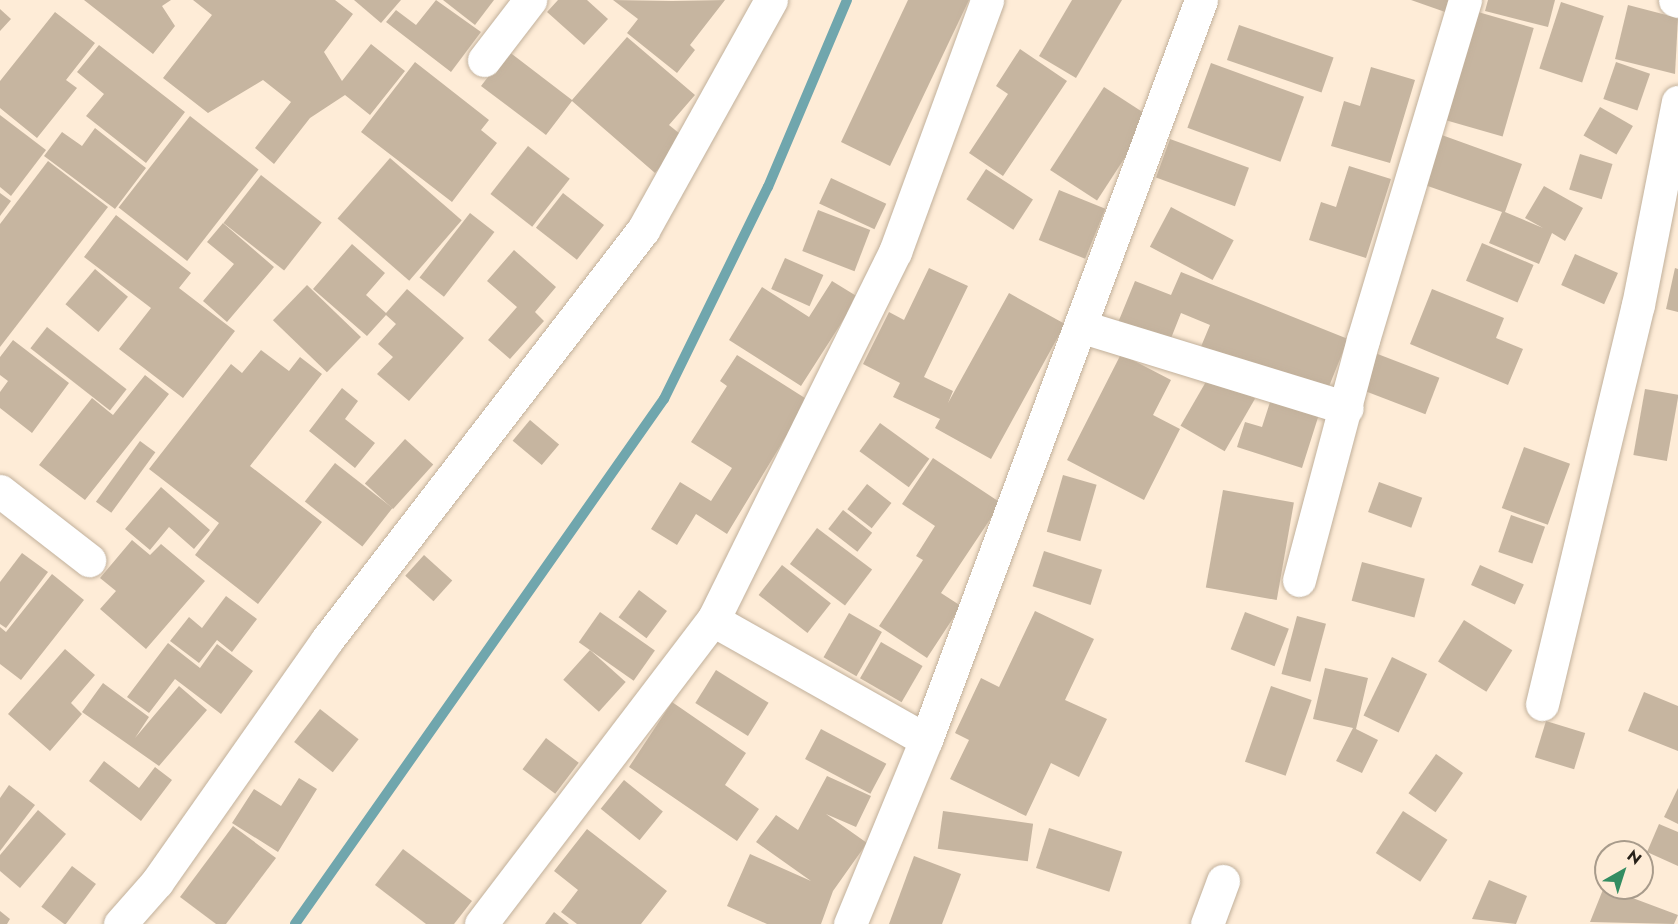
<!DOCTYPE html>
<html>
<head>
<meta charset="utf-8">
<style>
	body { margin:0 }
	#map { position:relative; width:1678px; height:924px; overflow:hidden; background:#feecd7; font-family:Jost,sans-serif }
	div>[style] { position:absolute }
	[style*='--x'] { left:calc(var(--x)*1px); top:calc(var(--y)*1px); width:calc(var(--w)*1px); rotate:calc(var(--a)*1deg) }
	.stream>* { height:10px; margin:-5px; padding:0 5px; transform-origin:5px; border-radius:5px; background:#70a6ad }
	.building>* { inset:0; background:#c6b5a0; transform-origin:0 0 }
	.roads { filter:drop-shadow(0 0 2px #c1b09b) drop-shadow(0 0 2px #c1b09b) }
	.minor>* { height:33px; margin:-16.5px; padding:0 16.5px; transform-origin:16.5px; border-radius:16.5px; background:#fff }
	span { translate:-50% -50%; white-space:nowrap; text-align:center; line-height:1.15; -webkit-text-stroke:6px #feecd7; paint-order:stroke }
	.north { position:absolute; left:1594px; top:840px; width:60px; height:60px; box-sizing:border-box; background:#feecd7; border:2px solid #a89b8b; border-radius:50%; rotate:39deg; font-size:16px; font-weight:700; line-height:24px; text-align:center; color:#272119 }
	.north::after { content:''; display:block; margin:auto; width:21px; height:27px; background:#338d62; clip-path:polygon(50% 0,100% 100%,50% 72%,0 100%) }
</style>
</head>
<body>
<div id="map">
	<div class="stream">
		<div style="--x:295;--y:924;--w:642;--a:-54.9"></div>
		<div style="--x:664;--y:399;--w:236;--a:-63.9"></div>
		<div style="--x:768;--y:187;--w:203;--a:-67.1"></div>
	</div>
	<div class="building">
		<div style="clip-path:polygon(84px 0,171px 0,162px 6px,175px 26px,153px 54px)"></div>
		<div style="clip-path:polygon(193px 0,335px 0,353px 14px,324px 52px,342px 81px,371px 44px,405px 71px,370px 115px,345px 95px,310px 118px,274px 164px,255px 148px,291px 102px,263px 80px,208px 113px,163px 78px,212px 15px)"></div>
		<div style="clip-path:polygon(354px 0,401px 0,381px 23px)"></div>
		<div style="clip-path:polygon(436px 0,481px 32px,451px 72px,386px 22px,396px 10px,416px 25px)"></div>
		<div style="clip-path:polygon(443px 0,494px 0,475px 25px)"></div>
		<div style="clip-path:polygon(558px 0,587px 0,608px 19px,584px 45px,547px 12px)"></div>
		<div style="clip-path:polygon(613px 0,672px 1px,725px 0,690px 45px,695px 50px,677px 73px,627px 33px,638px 19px)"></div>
		<div style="clip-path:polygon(908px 0,969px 0,890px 166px,841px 142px)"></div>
		<div style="clip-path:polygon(1072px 0,1122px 0,1076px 78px,1039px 56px)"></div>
		<div style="clip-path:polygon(1411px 0,1452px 0,1448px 13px)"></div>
		<div style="clip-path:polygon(1488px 0,1555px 0,1548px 27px,1485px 11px)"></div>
		<div style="left:1561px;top:2px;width:45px;height:70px;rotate:18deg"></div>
		<div style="clip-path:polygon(1628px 5px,1678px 18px,1675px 74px,1615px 59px)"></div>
		<div style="clip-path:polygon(0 9px,11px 19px,0 31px)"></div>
		<div style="clip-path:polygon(55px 12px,95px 43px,66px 80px,77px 88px,37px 138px,0 108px,0 81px)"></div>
		<div style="left:1478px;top:12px;width:58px;height:113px;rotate:16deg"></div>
		<div style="left:1239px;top:25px;width:100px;height:37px;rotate:19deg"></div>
		<div style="clip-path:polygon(627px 37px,695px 95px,669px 125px,685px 138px,655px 173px,572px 101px,546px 135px,481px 86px,508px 51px,572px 100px)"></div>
		<div style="clip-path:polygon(99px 45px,185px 112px,146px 163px,86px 116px,104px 94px,77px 72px)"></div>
		<div style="clip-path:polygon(1020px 49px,1067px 81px,1003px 176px,969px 153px,1008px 94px,996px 86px)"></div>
		<div style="clip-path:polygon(415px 62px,489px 120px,481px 130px,497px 143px,452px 202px,361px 132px)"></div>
		<div style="left:1616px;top:62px;width:36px;height:39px;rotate:19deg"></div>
		<div style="left:1211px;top:63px;width:99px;height:69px;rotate:20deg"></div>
		<div style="clip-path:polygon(1371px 67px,1415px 80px,1390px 163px,1331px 146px,1344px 101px,1360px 106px)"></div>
		<div style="left:1104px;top:87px;width:56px;height:99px;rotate:33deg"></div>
		<div style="left:1600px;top:107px;width:38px;height:33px;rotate:30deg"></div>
		<div style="clip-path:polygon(0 115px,46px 150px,11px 196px,0 187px)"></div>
		<div style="left:190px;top:116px;width:87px;height:116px;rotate:38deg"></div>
		<div style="clip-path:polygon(95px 128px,146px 168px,115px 209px,44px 156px,62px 132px,82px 146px)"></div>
		<div style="clip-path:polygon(1439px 134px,1522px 164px,1505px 212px,1543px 228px,1525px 218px,1544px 186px,1583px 208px,1565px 241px,1552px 233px,1539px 264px,1489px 243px,1502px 212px,1422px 184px)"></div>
		<div style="left:1170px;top:139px;width:84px;height:41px;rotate:20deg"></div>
		<div style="left:528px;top:146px;width:53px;height:61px;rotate:38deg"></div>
		<div style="left:1580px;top:154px;width:34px;height:37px;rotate:17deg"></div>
		<div style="left:390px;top:158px;width:95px;height:80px;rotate:41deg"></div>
		<div style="clip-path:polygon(48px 161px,108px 207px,0 347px,0 224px)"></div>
		<div style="clip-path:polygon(1349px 166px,1391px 179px,1366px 258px,1309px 240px,1321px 202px,1336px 207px)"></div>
		<div style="left:986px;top:169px;width:56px;height:36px;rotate:33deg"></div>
		<div style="left:261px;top:175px;width:77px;height:61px;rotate:38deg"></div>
		<div style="left:831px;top:178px;width:61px;height:28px;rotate:25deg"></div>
		<div style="left:1059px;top:190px;width:50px;height:54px;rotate:22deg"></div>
		<div style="clip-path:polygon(0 193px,11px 201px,0 216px)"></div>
		<div style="left:563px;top:193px;width:52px;height:44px;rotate:38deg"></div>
		<div style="left:1171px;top:207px;width:71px;height:45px;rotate:28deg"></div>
		<div style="left:818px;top:210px;width:56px;height:44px;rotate:21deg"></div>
		<div style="left:470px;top:213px;width:31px;height:82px;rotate:38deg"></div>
		<div style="clip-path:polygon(116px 215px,191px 273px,179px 288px,235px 331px,183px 398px,119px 349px,151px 308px,84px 257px)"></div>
		<div style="clip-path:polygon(223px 223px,274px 267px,227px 322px,203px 301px,234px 264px,207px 242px)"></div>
		<div style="left:1482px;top:243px;width:56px;height:41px;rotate:23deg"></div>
		<div style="clip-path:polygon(352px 244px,385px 273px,366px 295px,386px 313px,407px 289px,464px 338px,409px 401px,377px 374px,393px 357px,378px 344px,396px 324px,386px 315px,367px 336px,313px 289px)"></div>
		<div style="clip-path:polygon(514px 250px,556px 287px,535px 312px,544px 321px,510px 359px,488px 340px,517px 307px,487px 281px)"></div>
		<div style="left:1575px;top:254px;width:47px;height:34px;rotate:24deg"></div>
		<div style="left:785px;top:258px;width:42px;height:34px;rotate:24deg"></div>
		<div style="clip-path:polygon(929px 268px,968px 286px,924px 377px,953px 391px,948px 403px,1009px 293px,1065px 324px,991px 459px,935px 428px,940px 419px,893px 397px,900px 383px,863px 364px,889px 312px,904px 320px)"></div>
		<div style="clip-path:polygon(1675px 268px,1678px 269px,1678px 312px,1666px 309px)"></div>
		<div style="left:95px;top:269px;width:43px;height:46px;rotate:40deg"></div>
		<div style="clip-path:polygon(1181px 272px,1348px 339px,1324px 399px,1200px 349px,1210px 325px,1181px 313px,1166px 351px,1115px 330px,1135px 281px,1171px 295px)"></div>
		<div style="clip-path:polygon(832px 281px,858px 297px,801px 386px,729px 340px,762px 287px,809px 317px)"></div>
		<div style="left:307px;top:285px;width:75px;height:49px;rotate:44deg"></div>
		<div style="clip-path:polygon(1432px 289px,1504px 318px,1496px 338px,1523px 349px,1508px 385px,1410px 344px)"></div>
		<div style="left:47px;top:327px;width:101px;height:27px;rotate:38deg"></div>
		<div style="clip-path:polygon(13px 340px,69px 383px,32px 433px,0 408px,0 392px,8px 381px,0 375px,0 357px)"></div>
		<div style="clip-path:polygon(261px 350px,289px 371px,300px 357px,322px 374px,250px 466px,322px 522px,258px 604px,195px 555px,219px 523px,149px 469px,231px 364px,242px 373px)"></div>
		<div style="left:1375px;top:353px;width:69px;height:39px;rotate:21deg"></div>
		<div style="clip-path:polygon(1121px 354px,1171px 380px,1153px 415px,1180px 429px,1144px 500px,1067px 460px)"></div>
		<div style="clip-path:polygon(737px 355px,808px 400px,727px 534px,696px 514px,677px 545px,651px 529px,680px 482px,711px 501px,732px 468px,691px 442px,727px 386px,720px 381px)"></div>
		<div style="left:1211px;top:373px;width:51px;height:61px;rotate:30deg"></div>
		<div style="clip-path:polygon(145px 375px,169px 394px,85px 500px,39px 465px,92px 398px,113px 415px)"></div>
		<div style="clip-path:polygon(342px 388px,358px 401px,345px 419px,375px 443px,355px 468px,309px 431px)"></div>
		<div style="left:1645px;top:389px;width:34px;height:67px;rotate:10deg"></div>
		<div style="clip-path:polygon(1273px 393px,1321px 408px,1302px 468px,1237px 447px,1245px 422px,1262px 427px)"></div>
		<div style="left:530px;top:420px;width:38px;height:27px;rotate:40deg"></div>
		<div style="left:880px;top:423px;width:61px;height:35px;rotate:36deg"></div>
		<div style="left:405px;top:439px;width:38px;height:60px;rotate:42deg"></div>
		<div style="left:140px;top:441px;width:19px;height:75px;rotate:36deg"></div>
		<div style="left:1524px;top:447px;width:49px;height:65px;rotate:20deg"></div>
		<div style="clip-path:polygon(933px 458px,1001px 503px,941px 593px,961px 606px,927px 658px,879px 626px,923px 560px,916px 556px,935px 526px,902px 504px)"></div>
		<div style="left:335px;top:463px;width:73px;height:49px;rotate:38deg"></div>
		<div style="left:1063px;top:475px;width:35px;height:59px;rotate:16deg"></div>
		<div style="left:1379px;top:482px;width:46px;height:32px;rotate:20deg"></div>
		<div style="left:867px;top:484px;width:31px;height:32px;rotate:38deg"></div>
		<div style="clip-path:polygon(161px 487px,210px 530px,194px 549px,169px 527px,150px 550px,125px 529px)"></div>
		<div style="left:1223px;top:490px;width:72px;height:99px;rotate:10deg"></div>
		<div style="left:843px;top:510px;width:37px;height:24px;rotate:38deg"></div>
		<div style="left:1511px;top:515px;width:36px;height:39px;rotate:19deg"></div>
		<div style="left:817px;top:528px;width:69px;height:45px;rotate:37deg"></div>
		<div style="clip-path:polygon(132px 540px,150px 555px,161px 544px,205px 581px,146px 649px,100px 609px,116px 591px,100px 578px)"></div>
		<div style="left:1044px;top:551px;width:61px;height:37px;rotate:18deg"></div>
		<div style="clip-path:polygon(22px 553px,48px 572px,6px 628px,0 624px,0 582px)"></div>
		<div style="left:424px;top:555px;width:38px;height:28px;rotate:42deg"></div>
		<div style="left:1362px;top:562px;width:65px;height:40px;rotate:15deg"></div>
		<div style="left:782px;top:565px;width:62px;height:38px;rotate:38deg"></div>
		<div style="left:1480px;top:565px;width:48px;height:22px;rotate:24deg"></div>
		<div style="clip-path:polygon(52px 574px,84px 600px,21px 680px,0 664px,0 627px,6px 632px)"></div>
		<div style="left:639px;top:590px;width:35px;height:34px;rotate:37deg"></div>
		<div style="clip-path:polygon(226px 596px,257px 619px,232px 652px,217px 640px,199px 663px,170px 641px,189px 617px,202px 628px)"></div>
		<div style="clip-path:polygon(1035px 611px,1094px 639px,1065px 700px,1107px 719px,1079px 777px,1051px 763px,1026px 816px,950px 779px,969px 740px,955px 733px,981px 678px,999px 687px)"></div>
		<div style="left:600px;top:612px;width:67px;height:37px;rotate:35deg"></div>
		<div style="left:1245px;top:612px;width:47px;height:40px;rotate:21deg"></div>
		<div style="left:849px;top:613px;width:38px;height:51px;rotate:30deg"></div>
		<div style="left:1297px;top:616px;width:30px;height:60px;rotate:15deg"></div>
		<div style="left:1464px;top:620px;width:57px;height:49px;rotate:32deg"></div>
		<div style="left:881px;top:642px;width:48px;height:42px;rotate:30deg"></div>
		<div style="clip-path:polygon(168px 643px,200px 668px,217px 644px,253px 671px,221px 714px,175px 679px,149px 713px,127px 697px)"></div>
		<div style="clip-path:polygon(65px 649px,95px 675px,71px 703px,82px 714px,50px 751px,8px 714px)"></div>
		<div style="left:590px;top:650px;width:48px;height:40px;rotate:42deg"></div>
		<div style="left:1392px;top:657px;width:39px;height:65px;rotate:26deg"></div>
		<div style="clip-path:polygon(1325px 668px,1368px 678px,1356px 729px,1378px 740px,1362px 773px,1336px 761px,1353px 728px,1313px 719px)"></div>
		<div style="left:716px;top:670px;width:62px;height:39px;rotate:32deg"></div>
		<div style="clip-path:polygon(103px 683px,149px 717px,135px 738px,179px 686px,207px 710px,159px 766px,82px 712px)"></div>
		<div style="left:1271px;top:686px;width:43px;height:80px;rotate:19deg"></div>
		<div style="clip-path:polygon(1644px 692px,1678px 706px,1678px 751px,1628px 731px)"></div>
		<div style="clip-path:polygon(672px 702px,746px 753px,725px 785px,759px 809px,737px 841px,629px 767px)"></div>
		<div style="left:320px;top:709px;width:49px;height:42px;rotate:38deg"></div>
		<div style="left:1546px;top:721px;width:41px;height:38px;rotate:17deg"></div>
		<div style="left:821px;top:729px;width:74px;height:34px;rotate:28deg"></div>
		<div style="left:546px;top:738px;width:41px;height:39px;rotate:37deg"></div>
		<div style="left:1436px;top:754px;width:33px;height:48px;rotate:35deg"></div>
		<div style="clip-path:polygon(104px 761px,139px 788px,155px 767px,172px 780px,141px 821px,89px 781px)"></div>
		<div style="clip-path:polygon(827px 776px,871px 796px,856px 827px,826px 814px,867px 843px,833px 891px,821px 924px,767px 924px,727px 906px,750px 854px,811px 881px,756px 842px,776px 815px,798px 830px)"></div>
		<div style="clip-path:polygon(299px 778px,317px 789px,278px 852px,232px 823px,254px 789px,281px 806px)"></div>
		<div style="left:624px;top:780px;width:50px;height:37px;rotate:39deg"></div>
		<div style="clip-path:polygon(9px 785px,35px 805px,0 851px,0 798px)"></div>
		<div style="clip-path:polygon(1678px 788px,1678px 824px,1664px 817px)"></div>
		<div style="clip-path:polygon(38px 810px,66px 834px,20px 888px,0 871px,0 855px)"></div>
		<div style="left:943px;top:811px;width:91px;height:38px;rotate:8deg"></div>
		<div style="left:1403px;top:811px;width:53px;height:50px;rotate:33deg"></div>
		<div style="clip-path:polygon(1659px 824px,1678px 832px,1678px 866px,1647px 852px)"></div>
		<div style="clip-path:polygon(233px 826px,276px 858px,226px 924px,216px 924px,180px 897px)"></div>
		<div style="left:1049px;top:828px;width:77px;height:42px;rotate:18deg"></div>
		<div style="clip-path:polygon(587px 829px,667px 891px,641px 924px,577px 924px,561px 912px,578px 890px,554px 871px)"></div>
		<div style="clip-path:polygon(403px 849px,472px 901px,454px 924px,426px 924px,375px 885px)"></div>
		<div style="clip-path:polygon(914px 856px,961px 874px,942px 924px,889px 924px)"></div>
		<div style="left:72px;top:866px;width:30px;height:51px;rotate:37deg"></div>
		<div style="clip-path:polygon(1489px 880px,1527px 896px,1516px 924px,1472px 919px)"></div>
		<div style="clip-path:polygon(1606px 882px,1606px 888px,1678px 915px,1674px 924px,1590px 922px)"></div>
		<div style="clip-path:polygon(0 911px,10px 919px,7px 924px,0 924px)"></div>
		<div style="clip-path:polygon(554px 912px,569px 924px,545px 924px)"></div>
	</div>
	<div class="roads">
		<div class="minor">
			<div style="--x:1675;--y:0;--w:3;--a:18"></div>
			<div style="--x:484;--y:60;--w:76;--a:-52.5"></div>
			<div style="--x:1080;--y:326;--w:279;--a:17.1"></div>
			<div style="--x:0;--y:491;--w:113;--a:37.8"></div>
			<div style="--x:1299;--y:580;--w:248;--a:-75.1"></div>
			<div style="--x:1363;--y:340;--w:355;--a:-73.3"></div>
			<div style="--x:713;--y:620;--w:244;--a:29.4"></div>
			<div style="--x:1542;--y:704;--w:410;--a:-76.5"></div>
			<div style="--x:1638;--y:305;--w:207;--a:-78.9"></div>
			<div style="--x:120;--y:924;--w:56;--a:-48.6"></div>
			<div style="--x:157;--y:882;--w:296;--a:-54.9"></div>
			<div style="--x:327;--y:640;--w:518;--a:-52.38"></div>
			<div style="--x:643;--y:230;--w:263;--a:-60.9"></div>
			<div style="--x:481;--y:924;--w:382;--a:-52.7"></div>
			<div style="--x:713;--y:620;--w:411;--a:-63.7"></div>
			<div style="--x:895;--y:252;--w:268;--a:-69.9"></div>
			<div style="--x:850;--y:924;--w:199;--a:-67.6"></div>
			<div style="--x:926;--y:740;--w:789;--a:-69.61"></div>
			<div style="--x:1207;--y:924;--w:46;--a:-69.6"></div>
		</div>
	</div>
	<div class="north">N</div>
</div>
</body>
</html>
